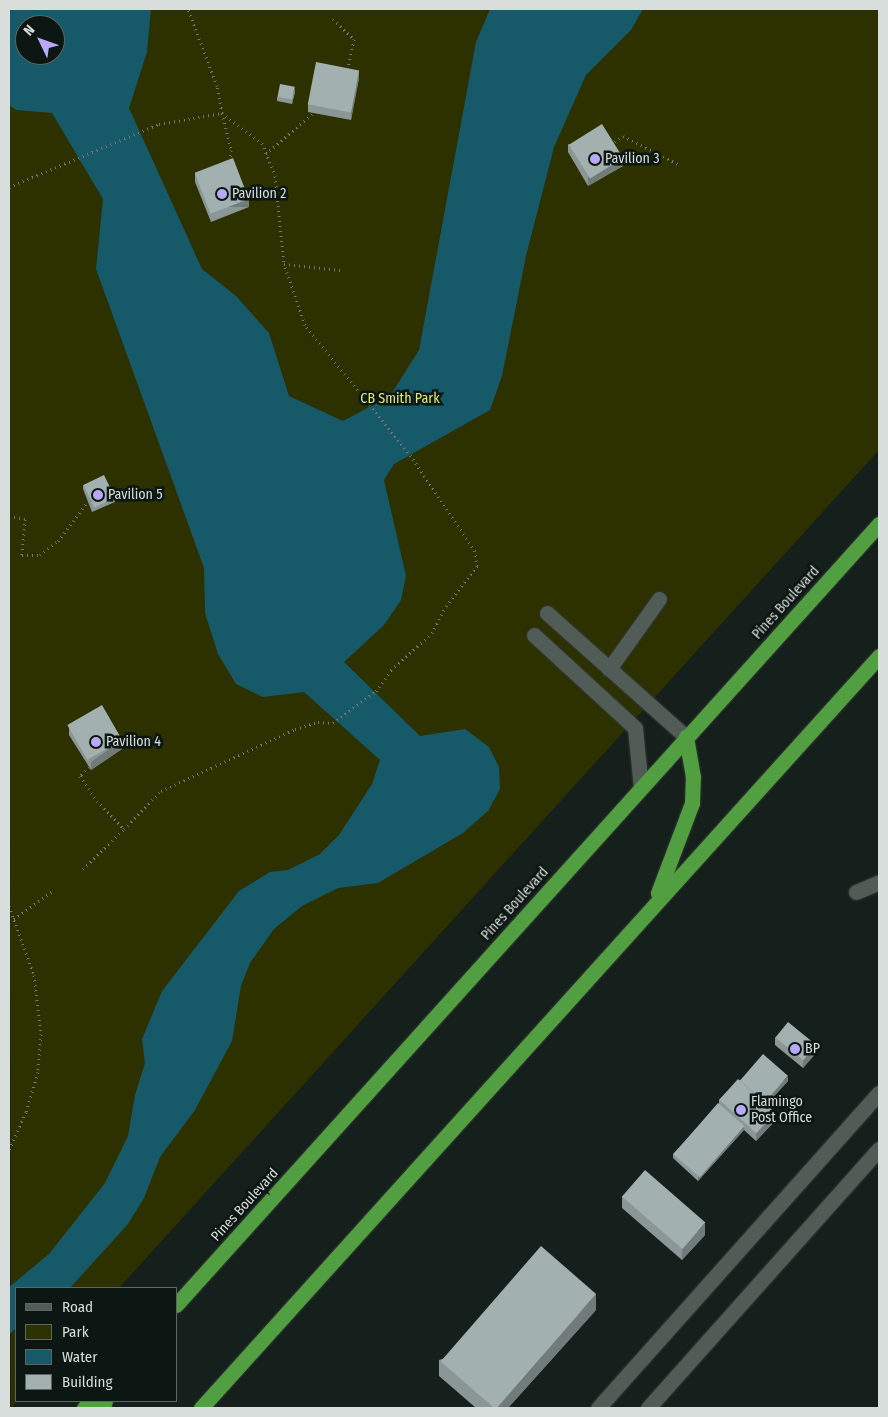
<!DOCTYPE html>
<html>
<head>
<meta charset="utf-8">
<style>
	body { margin:0 }
	#map { position:relative; width:888px; height:1417px; overflow:hidden; background:#151f1b; font-family:"Fira Sans Condensed",sans-serif }
	div>[style] { position:absolute }
	[style*='--x'] { left:calc(var(--x)*1px); top:calc(var(--y)*1px); width:calc(var(--w)*1px); rotate:calc(var(--a)*1deg) }
	.green>* { inset:0; background:#2d3100 }
	.water>* { inset:0; background:#165968 }
	.path>* { height:3px; margin-top:-1.5px; transform-origin:0; background:repeating-linear-gradient(90deg,#6f7874 0 1px,transparent 0 5px) }
	.roads { filter:drop-shadow(0 0 1px #323835) drop-shadow(0 0 1px #323835) }
	.minor>* { height:15px; margin:-7.5px; padding:0 7.5px; transform-origin:7.5px; border-radius:7.5px; background:#515c57 }
	.highway>* { height:15px; margin:-7.5px; padding:0 7.5px; transform-origin:7.5px; border-radius:7.5px; background:#519f40 }
	.wall>* { inset:0; background:#8b9796 }
	.shaded-wall>* { inset:0; background:#717b7a; transform-origin:0 0 }
	.building>* { inset:0; background:#a2b0af; transform-origin:0 0 }
	.dots>* { width:14px; height:14px; translate:-50% -50%; box-sizing:border-box; border:2px solid #0c1612; border-radius:50% }
	span { translate:-50% -50%; white-space:nowrap; text-align:center; line-height:1.15; -webkit-text-stroke:5px #0c1612; paint-order:stroke }
	.poi-label { font-size:14px; color:#d7dedb }
	.left { translate:0 -50%; text-align:left }
	.park-label { font-size:14px; color:#deec75 }
	.street-label { font-size:14px; color:#d7dedb }
	.frame { position:absolute; inset:0; border:10px solid #d7dedb; pointer-events:none }
	.legend { position:absolute; left:15px; top:1287px; width:162px; height:115px; box-sizing:border-box; background:#0c1612; border:1px solid #5d6662; margin:0; padding:6px 9px; list-style:none; font-size:15px; color:#d7dedb }
	.legend li { display:flex; align-items:center; gap:10px; height:25px }
	.legend b { width:25px; border:1px solid #5d6662 }
	.north { position:absolute; left:15px; top:15px; width:50px; height:50px; box-sizing:border-box; background:#0c1612; border:1px solid #5d6662; border-radius:50%; rotate:312deg; font-size:14px; font-weight:700; line-height:20px; text-align:center; color:#d7dedb }
	.north::after { content:''; display:block; margin:auto; width:18px; height:22px; background:#b9aaf7; clip-path:polygon(50% 0,100% 100%,50% 72%,0 100%) }
</style>
</head>
<body>
<div id="map">
	<div class="green">
		<div style="clip-path:polygon(evenodd,9px 9px,879px 9px,879px 450px,119px 1288px,16px 1288px,17px 1401px,11px 1408px,9px 9px,25px 25px,55px 25px,55px 55px,25px 55px,25px 25px)"></div>
	</div>
	<div class="water">
		<div style="clip-path:polygon(evenodd,9px 9px,151px 9px,147px 52px,129px 108px,202px 269px,236px 296px,269px 333px,289px 396px,343px 421px,390px 396px,419px 350px,476px 42px,490px 9px,643px 9px,631px 30px,586px 75px,554px 147px,526px 256px,502px 376px,490px 410px,394px 464px,384px 480px,406px 576px,401px 600px,384px 625px,344px 662px,420px 736px,465px 729px,489px 747px,499px 767px,500px 789px,488px 811px,463px 833px,378px 883px,338px 888px,302px 906px,274px 929px,250px 963px,241px 986px,232px 1041px,195px 1110px,160px 1157px,144px 1198px,128px 1224px,70px 1288px,16px 1288px,16px 1328px,9px 1335px,9px 1287px,49px 1254px,105px 1183px,128px 1136px,135px 1095px,145px 1063px,142px 1039px,162px 991px,239px 891px,270px 872px,288px 870px,320px 854px,339px 835px,372px 784px,380px 760px,304px 692px,263px 697px,236px 684px,218px 654px,205px 613px,204px 568px,96px 269px,103px 199px,52px 113px,16px 110px,9px 105px,9px 9px,25px 25px,55px 25px,55px 55px,25px 55px,25px 25px)"></div>
	</div>
	<div class="path">
		<div style="--x:333;--y:19;--w:29;--a:44"></div>
		<div style="--x:354;--y:39;--w:33;--a:102"></div>
		<div style="--x:222;--y:113;--w:50;--a:36.9"></div>
		<div style="--x:262;--y:143;--w:35;--a:68"></div>
		<div style="--x:275;--y:176;--w:88;--a:84.2"></div>
		<div style="--x:284;--y:264;--w:57;--a:6"></div>
		<div style="--x:222;--y:113;--w:38;--a:76"></div>
		<div style="--x:231;--y:150;--w:13;--a:94"></div>
		<div style="--x:611;--y:145;--w:15;--a:-37"></div>
		<div style="--x:623;--y:136;--w:62;--a:27"></div>
		<div style="--x:266;--y:154;--w:62;--a:-41.1"></div>
		<div style="--x:9;--y:187;--w:163;--a:-22.8"></div>
		<div style="--x:159;--y:124;--w:64;--a:-9.9"></div>
		<div style="--x:222;--y:113;--w:27;--a:-100"></div>
		<div style="--x:217;--y:86;--w:82;--a:-110.6"></div>
		<div style="--x:9;--y:516;--w:16;--a:11"></div>
		<div style="--x:25;--y:519;--w:36;--a:95"></div>
		<div style="--x:22;--y:555;--w:18;--a:0"></div>
		<div style="--x:40;--y:555;--w:23;--a:-38"></div>
		<div style="--x:58;--y:541;--w:50;--a:-53.1"></div>
		<div style="--x:89;--y:767;--w:13;--a:135"></div>
		<div style="--x:80;--y:776;--w:30;--a:56"></div>
		<div style="--x:97;--y:801;--w:39;--a:46"></div>
		<div style="--x:124;--y:829;--w:53;--a:-45.8"></div>
		<div style="--x:161;--y:791;--w:148;--a:-24.8"></div>
		<div style="--x:295;--y:729;--w:24;--a:-17"></div>
		<div style="--x:318;--y:722;--w:15;--a:4"></div>
		<div style="--x:333;--y:723;--w:54;--a:-36.7"></div>
		<div style="--x:376;--y:691;--w:26;--a:-54"></div>
		<div style="--x:391;--y:670;--w:55;--a:-42.1"></div>
		<div style="--x:432;--y:633;--w:30;--a:-63"></div>
		<div style="--x:446;--y:606;--w:51;--a:-52.2"></div>
		<div style="--x:477;--y:566;--w:15;--a:-98"></div>
		<div style="--x:475;--y:551;--w:115;--a:-124"></div>
		<div style="--x:411;--y:456;--w:169;--a:-129"></div>
		<div style="--x:305;--y:325;--w:65;--a:-109"></div>
		<div style="--x:83;--y:869;--w:57;--a:-44.3"></div>
		<div style="--x:9;--y:906;--w:73;--a:70.1"></div>
		<div style="--x:34;--y:975;--w:59;--a:83.2"></div>
		<div style="--x:41;--y:1034;--w:38;--a:95"></div>
		<div style="--x:38;--y:1072;--w:42;--a:106.7"></div>
		<div style="--x:26;--y:1112;--w:42;--a:114.1"></div>
		<div style="--x:14;--y:919;--w:49;--a:-35.9"></div>
	</div>
	<div class="roads">
		<div class="minor">
			<div style="--x:547;--y:613;--w:186;--a:41.7"></div>
			<div style="--x:534;--y:635;--w:137;--a:42.6"></div>
			<div style="--x:635;--y:728;--w:60;--a:84.3"></div>
			<div style="--x:609;--y:669;--w:86;--a:-54.5"></div>
			<div style="--x:856;--y:892;--w:25;--a:-23"></div>
			<div style="--x:598;--y:1408;--w:422;--a:-48.3"></div>
			<div style="--x:648;--y:1408;--w:347;--a:-48.3"></div>
		</div>
		<div class="highway">
			<div style="--x:658;--y:893;--w:96;--a:-69.3"></div>
			<div style="--x:692;--y:803;--w:26;--a:-88"></div>
			<div style="--x:693;--y:777;--w:41;--a:-99.9"></div>
			<div style="--x:176;--y:1305;--w:1051;--a:-48.01"></div>
			<div style="--x:84;--y:1408;--w:10;--a:-45"></div>
			<div style="--x:103;--y:1408;--w:7;--a:-74"></div>
			<div style="--x:201;--y:1408;--w:1013;--a:-47.96"></div>
		</div>
	</div>
	<div class="wall">
		<div style="clip-path:polygon(359px 78px,351px 120px,308px 112px,308px 104px)"></div>
		<div style="clip-path:polygon(295px 92px,292px 104px,277px 101px,277px 97px)"></div>
		<div style="clip-path:polygon(568px 144px,623px 166px,588px 186px,568px 152px)"></div>
		<div style="clip-path:polygon(195px 173px,249px 207px,211px 222px,195px 182px)"></div>
		<div style="clip-path:polygon(83px 485px,115px 502px,92px 512px,83px 489px)"></div>
		<div style="clip-path:polygon(69px 727px,122px 749px,91px 770px,69px 735px)"></div>
		<div style="clip-path:polygon(775px 1037px,816px 1053px,803px 1068px,775px 1045px)"></div>
		<div style="clip-path:polygon(739px 1080px,788px 1081px,766px 1105px,775px 1121px,756px 1141px,744px 1130px,698px 1181px,673px 1158px,673px 1154px,719px 1104px,719px 1100px)"></div>
		<div style="clip-path:polygon(622px 1196px,705px 1235px,682px 1260px,622px 1208px)"></div>
		<div style="clip-path:polygon(596px 1310px,508px 1408px,476px 1408px,439px 1376px,439px 1360px)"></div>
	</div>
	<div class="shaded-wall">
		<div style="clip-path:polygon(359px 70px,359px 78px,351px 120px,351px 112px)"></div>
		<div style="clip-path:polygon(295px 87px,295px 92px,292px 104px,292px 99px)"></div>
		<div style="clip-path:polygon(623px 158px,623px 166px,588px 186px,588px 178px)"></div>
		<div style="left:249px;top:199px;width:8px;height:41px;rotate:90deg"></div>
		<div style="left:115px;top:498px;width:4px;height:25px;rotate:90deg"></div>
		<div style="clip-path:polygon(122px 740px,122px 749px,91px 770px,91px 762px)"></div>
		<div style="clip-path:polygon(816px 1045px,816px 1053px,803px 1068px,803px 1060px)"></div>
		<div style="clip-path:polygon(788px 1076px,788px 1081px,762px 1109px,762px 1105px)"></div>
		<div style="clip-path:polygon(775px 1112px,775px 1121px,756px 1141px,756px 1133px)"></div>
		<div style="clip-path:polygon(744px 1126px,744px 1130px,698px 1181px,698px 1176px)"></div>
		<div style="clip-path:polygon(705px 1223px,705px 1235px,682px 1260px,682px 1249px)"></div>
		<div style="clip-path:polygon(596px 1294px,596px 1310px,508px 1408px,495px 1408px)"></div>
	</div>
	<div class="building">
		<div style="left:316px;top:62px;width:44px;height:43px;rotate:11deg"></div>
		<div style="left:280px;top:84px;width:15px;height:13px;rotate:11deg"></div>
		<div style="left:602px;top:124px;width:40px;height:39px;rotate:58deg"></div>
		<div style="left:233px;top:158px;width:44px;height:41px;rotate:69deg"></div>
		<div style="left:104px;top:475px;width:25px;height:23px;rotate:64deg"></div>
		<div style="left:102px;top:705px;width:40px;height:40px;rotate:60deg"></div>
		<div style="left:788px;top:1022px;width:36px;height:20px;rotate:39deg"></div>
		<div style="left:763px;top:1054px;width:33px;height:35px;rotate:41deg"></div>
		<div style="left:738px;top:1079px;width:50px;height:28px;rotate:42deg"></div>
		<div style="left:718px;top:1103px;width:35px;height:68px;rotate:41deg"></div>
		<div style="left:645px;top:1170px;width:80px;height:35px;rotate:41deg"></div>
		<div style="left:541px;top:1246px;width:73px;height:153px;rotate:41deg"></div>
	</div>
	<div class="dots">
		<div style="left:595px;top:159px;background:#b9aaf7"></div>
		<div style="left:222px;top:194px;background:#b9aaf7"></div>
		<div style="left:98px;top:495px;background:#b9aaf7"></div>
		<div style="left:96px;top:742px;background:#b9aaf7"></div>
		<div style="left:795px;top:1049px;background:#b9aaf7"></div>
		<div style="left:741px;top:1110px;background:#b9aaf7"></div>
	</div>
	<div class="poi-label">
		<span class="left" style="left:605px;top:159px">Pavilion 3</span>
		<span class="left" style="left:232px;top:194px">Pavilion 2</span>
		<span class="left" style="left:108px;top:495px">Pavilion 5</span>
		<span class="left" style="left:106px;top:742px">Pavilion 4</span>
		<span class="left" style="left:805px;top:1049px">BP</span>
		<span class="left" style="left:751px;top:1110px">Flamingo<br>Post Office</span>
	</div>
	<div class="park-label">
		<span style="left:400px;top:399px">CB Smith Park</span>
	</div>
	<div class="street-label">
		<span style="left:786px;top:603px;rotate:-48deg">Pines Boulevard</span>
		<span style="left:515px;top:904px;rotate:-48deg">Pines Boulevard</span>
		<span style="left:245px;top:1205px;rotate:-48deg">Pines Boulevard</span>
	</div>
	<div class="frame"></div>
	<ul class="legend">
	<li><b style="height:6px;background:#515c57"></b>Road</li>
	<li><b style="height:14px;background:#2d3100"></b>Park</li>
	<li><b style="height:14px;background:#165968"></b>Water</li>
	<li><b style="height:14px;background:#a2b0af"></b>Building</li>
	</ul>
	<div class="north">N</div>
</div>
</body>
</html>
